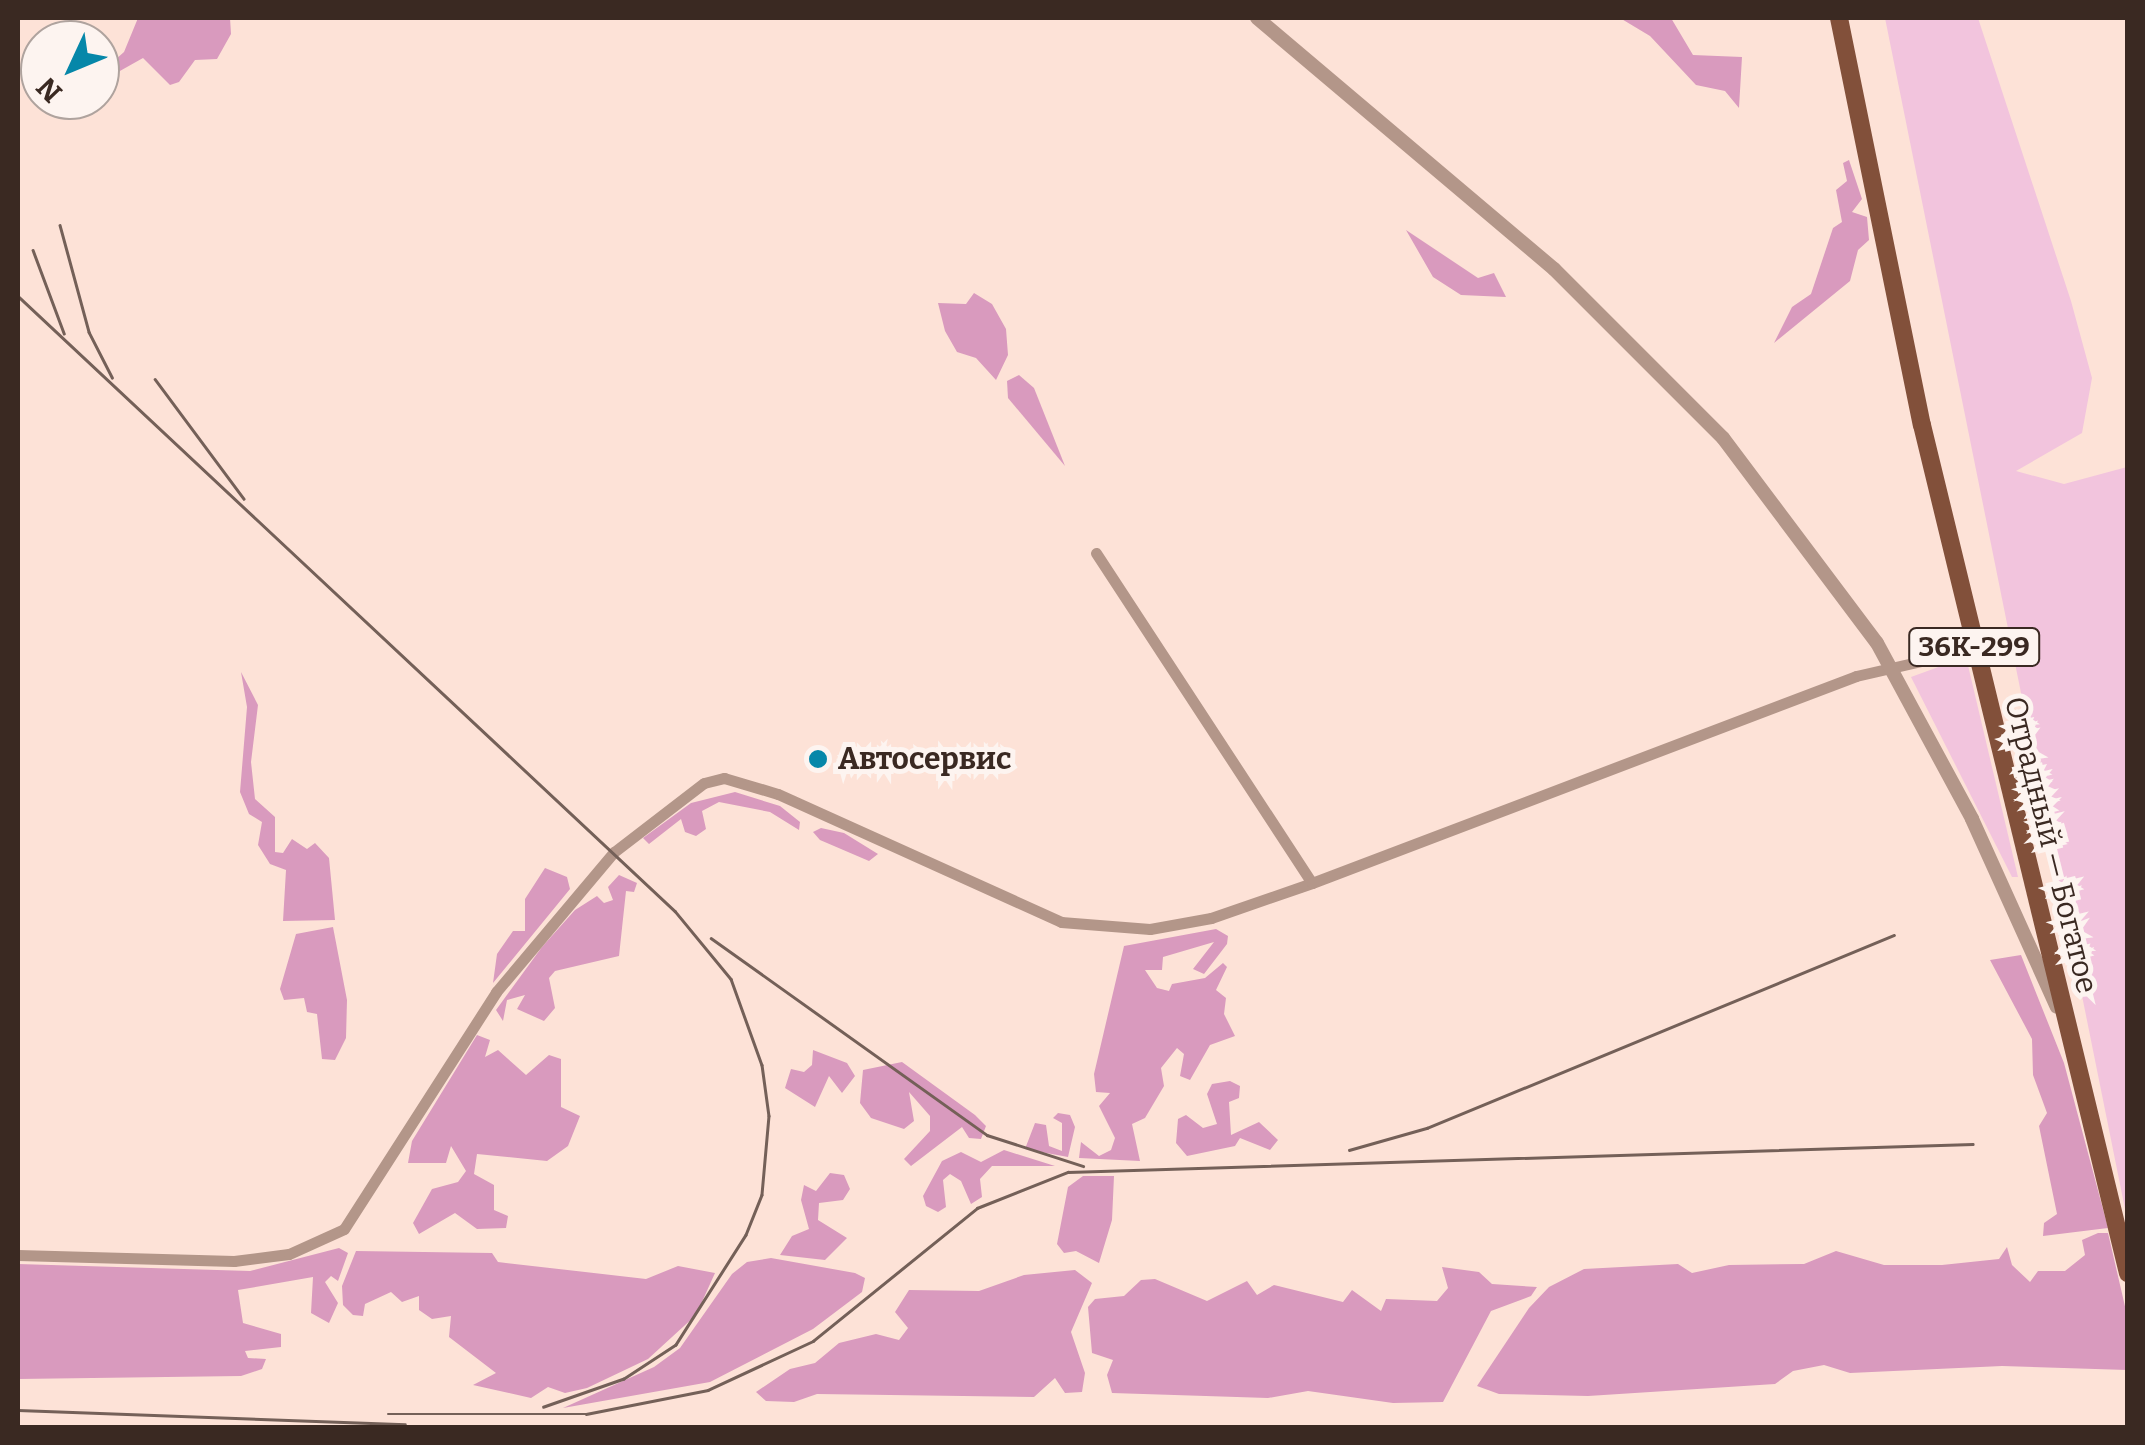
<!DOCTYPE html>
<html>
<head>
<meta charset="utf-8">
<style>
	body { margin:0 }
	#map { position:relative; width:2145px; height:1445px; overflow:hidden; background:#fde2d7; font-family:Bitter,serif }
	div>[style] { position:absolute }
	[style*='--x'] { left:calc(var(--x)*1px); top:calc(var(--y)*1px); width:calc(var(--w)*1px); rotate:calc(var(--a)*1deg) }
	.green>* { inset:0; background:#f2c4dd }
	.forest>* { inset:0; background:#d99abe }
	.minor>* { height:11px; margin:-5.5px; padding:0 5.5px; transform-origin:5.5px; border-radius:5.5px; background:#b39689 }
	.tertiary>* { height:14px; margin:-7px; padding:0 7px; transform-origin:7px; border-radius:7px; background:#b39689 }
	.primary>* { height:18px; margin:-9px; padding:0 9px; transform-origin:9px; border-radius:9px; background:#82503a }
	.rail>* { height:2.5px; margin:-1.25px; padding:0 1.25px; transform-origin:1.25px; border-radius:1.25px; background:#746058 }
	.dots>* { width:28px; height:28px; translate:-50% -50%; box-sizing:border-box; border:5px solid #fdf4f0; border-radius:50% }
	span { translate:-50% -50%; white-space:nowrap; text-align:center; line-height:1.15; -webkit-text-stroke:10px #fdf4f0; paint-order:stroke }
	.shield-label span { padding:2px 8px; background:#fdf4f0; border:2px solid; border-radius:8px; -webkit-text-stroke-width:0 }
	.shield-label { font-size:28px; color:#3a2922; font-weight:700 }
	.poi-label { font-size:30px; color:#3a2922; font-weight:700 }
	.left { translate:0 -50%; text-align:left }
	.street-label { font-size:30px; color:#3a2922 }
	.frame { position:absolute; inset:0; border:20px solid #3a2922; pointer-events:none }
	.north { position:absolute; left:20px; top:20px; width:100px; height:100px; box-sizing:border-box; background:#fdf4f0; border:2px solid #afa39e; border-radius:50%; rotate:226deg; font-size:28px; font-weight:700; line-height:40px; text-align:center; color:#3a2922 }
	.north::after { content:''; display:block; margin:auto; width:35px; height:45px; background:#0687a9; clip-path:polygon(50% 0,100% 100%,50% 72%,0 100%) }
</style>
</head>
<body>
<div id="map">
	<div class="green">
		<div style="clip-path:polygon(1885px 18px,1978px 18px,2071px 301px,2092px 378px,2082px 433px,2016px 471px,2064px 484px,2127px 467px,2127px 1219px)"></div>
		<div style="clip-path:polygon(1966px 657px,2018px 877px,2012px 877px,1911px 677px)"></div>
	</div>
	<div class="forest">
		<div style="clip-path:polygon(138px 18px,230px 18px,231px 34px,217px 59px,195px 60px,179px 82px,170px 85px,143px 58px,111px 76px,107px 67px,124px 52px)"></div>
		<div style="clip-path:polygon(1620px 18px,1671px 18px,1693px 55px,1742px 57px,1739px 108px,1725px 91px,1696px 85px,1650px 36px)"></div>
		<div style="clip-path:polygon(1849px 160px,1862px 199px,1852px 212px,1867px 217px,1869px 240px,1858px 250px,1850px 281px,1774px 343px,1792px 307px,1811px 294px,1833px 228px,1842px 222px,1836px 190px,1847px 181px,1843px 163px)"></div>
		<div style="clip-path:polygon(1406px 230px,1478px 278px,1494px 273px,1506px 297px,1461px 295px,1433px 277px)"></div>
		<div style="clip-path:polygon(974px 293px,992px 304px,1006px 329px,1008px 355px,996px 380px,976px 358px,957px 352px,945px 331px,938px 303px,966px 304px)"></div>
		<div style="clip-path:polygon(1019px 375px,1034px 388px,1065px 466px,1008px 398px,1007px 381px)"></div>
		<div style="clip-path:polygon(241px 672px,258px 705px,251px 762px,255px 799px,275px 817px,275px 852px,283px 853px,292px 839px,307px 849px,315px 843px,329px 858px,335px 920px,283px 921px,286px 870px,270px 864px,258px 845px,262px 822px,249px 814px,240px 792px,247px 707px)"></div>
		<div style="clip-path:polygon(735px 792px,780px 806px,800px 822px,799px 830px,770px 812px,719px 802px,702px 811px,706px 829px,696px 836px,685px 832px,681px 819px,649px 844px,643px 838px,691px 803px)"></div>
		<div style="clip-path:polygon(821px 828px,844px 833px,878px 854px,869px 861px,820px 840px,813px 832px)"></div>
		<div style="clip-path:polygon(545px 868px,567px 877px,570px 889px,493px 983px,497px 954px,513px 931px,525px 931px,525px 899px)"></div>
		<div style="clip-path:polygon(619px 875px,637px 883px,634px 892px,626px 891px,619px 956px,555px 971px,549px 978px,555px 1008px,544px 1021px,517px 1009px,525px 995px,507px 1000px,503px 1021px,496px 1010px,542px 947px,575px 910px,597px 896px,604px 903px,613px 900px,608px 887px)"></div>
		<div style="clip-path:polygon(333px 927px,347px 1000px,346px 1038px,335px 1060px,322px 1059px,317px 1014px,307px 1012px,304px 998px,284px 1000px,280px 989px,296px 934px)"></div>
		<div style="clip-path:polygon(1216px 929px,1228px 936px,1227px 944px,1204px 974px,1193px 969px,1214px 942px,1163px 957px,1162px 970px,1145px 970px,1157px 988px,1169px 991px,1172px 984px,1205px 978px,1223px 963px,1227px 967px,1216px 990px,1226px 998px,1224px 1014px,1235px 1036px,1210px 1045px,1190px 1080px,1180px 1076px,1184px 1054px,1177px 1048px,1161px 1068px,1164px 1086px,1145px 1118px,1132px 1124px,1140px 1161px,1079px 1158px,1081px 1142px,1099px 1156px,1111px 1150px,1115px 1138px,1099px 1106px,1110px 1093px,1096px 1092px,1094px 1074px,1124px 946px)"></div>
		<div style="clip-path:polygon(2021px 955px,2064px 1063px,2108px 1228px,2043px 1236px,2044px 1223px,2057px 1214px,2039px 1126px,2047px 1113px,2033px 1075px,2032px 1039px,1990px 960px)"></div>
		<div style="clip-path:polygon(477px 1035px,490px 1040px,485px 1057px,498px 1050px,526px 1075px,549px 1055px,561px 1059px,561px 1107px,580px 1116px,568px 1146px,547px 1161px,477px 1154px,474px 1174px,494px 1185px,494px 1210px,508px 1216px,506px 1228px,477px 1229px,455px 1213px,419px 1234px,413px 1223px,432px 1189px,458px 1182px,466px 1171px,451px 1146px,446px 1163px,408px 1163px,412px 1141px)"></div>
		<div style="clip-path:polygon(813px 1050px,847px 1063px,855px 1076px,842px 1093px,829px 1076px,815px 1107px,785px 1088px,791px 1069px,804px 1072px,812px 1065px)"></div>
		<div style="clip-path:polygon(902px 1062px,975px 1115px,986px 1126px,981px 1139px,969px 1138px,962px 1127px,911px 1166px,904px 1159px,930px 1131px,930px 1116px,909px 1092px,914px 1121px,904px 1129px,871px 1118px,860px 1103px,863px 1070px)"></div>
		<div style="clip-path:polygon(1230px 1081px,1240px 1086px,1239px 1098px,1229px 1102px,1231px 1135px,1259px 1122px,1278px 1140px,1270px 1150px,1240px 1138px,1235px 1146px,1187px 1156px,1176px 1143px,1178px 1119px,1186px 1115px,1203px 1128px,1217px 1124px,1207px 1094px,1212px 1084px)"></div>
		<div style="clip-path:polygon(1058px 1113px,1070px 1115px,1075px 1127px,1068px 1157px,1025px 1149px,1035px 1123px,1046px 1125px,1049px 1146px,1062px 1151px,1062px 1123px,1053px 1118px)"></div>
		<div style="clip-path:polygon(1004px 1150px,1055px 1166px,992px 1166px,980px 1179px,982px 1197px,971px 1204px,961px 1181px,950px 1174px,943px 1180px,946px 1207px,938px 1212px,926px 1206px,923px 1196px,942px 1161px,961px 1152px,981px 1162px)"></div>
		<div style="clip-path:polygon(830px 1173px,844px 1175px,850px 1189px,843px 1200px,819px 1203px,818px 1220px,847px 1238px,825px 1260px,780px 1255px,792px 1236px,809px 1229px,801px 1200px,804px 1185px,816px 1191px)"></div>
		<div style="clip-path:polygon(1083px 1176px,1114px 1176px,1112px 1220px,1099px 1263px,1076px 1251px,1064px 1253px,1057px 1244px,1068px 1187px)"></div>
		<div style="clip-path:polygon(2098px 1233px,2108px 1233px,2127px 1315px,2127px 1370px,2002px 1366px,1850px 1373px,1824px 1365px,1793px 1371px,1775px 1384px,1588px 1396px,1499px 1394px,1477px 1386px,1529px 1308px,1549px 1287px,1584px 1269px,1678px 1264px,1692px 1273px,1729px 1265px,1804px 1264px,1836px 1251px,1884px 1265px,1942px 1265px,1999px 1259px,2007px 1247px,2012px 1265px,2030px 1282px,2038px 1271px,2065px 1271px,2085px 1255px,2082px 1240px)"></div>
		<div style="clip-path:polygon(339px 1248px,348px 1253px,338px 1281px,331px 1276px,325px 1282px,338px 1303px,329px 1323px,311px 1313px,313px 1277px,238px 1290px,243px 1323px,281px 1334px,281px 1347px,245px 1351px,248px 1358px,266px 1359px,262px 1369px,241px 1376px,18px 1379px,18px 1264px,250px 1271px)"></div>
		<div style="clip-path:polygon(356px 1251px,492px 1253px,498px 1262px,646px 1279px,678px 1266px,715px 1273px,696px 1315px,648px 1359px,587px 1388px,565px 1393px,548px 1387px,531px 1398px,473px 1385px,496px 1373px,449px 1337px,451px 1316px,432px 1319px,419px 1310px,419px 1296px,402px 1302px,391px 1292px,365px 1304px,363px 1316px,353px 1315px,343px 1305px,342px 1286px)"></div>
		<div style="clip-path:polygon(771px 1258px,855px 1273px,865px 1278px,862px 1292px,813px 1329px,710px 1382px,563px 1408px,654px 1367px,680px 1348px,732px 1274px,747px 1262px)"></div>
		<div style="clip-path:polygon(1442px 1267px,1479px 1272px,1492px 1284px,1537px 1287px,1531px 1296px,1491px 1311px,1443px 1402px,1393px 1403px,1308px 1391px,1268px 1398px,1112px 1393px,1107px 1375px,1113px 1360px,1092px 1353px,1088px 1307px,1095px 1299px,1124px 1296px,1141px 1280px,1155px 1279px,1207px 1301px,1247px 1281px,1257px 1295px,1274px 1285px,1343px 1302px,1352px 1290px,1381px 1311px,1386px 1299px,1437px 1301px,1448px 1288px)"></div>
		<div style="clip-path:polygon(1075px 1270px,1092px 1283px,1071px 1332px,1085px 1373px,1082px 1392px,1065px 1393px,1055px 1378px,1034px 1397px,817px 1394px,794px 1402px,766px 1401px,756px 1392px,790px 1369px,815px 1363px,839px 1343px,876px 1334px,899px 1340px,908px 1328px,895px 1312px,909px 1290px,979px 1291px,1024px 1275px)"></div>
	</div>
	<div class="minor">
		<div style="--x:1096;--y:553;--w:394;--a:56.8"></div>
		<div style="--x:18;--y:1255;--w:216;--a:1.6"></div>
		<div style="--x:234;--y:1261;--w:55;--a:-7.3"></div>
		<div style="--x:289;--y:1254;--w:60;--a:-24.4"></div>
		<div style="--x:344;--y:1229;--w:282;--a:-57.3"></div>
		<div style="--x:496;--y:992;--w:183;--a:-49.9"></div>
		<div style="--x:614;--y:852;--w:113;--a:-37.5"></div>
		<div style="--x:704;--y:783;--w:21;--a:-14"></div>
		<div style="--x:724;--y:778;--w:56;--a:16.5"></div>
		<div style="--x:778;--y:794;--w:311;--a:24.3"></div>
		<div style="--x:1061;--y:922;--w:89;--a:4.5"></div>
		<div style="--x:1150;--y:929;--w:62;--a:-10.2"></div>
		<div style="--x:1211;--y:918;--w:107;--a:-19.1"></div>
		<div style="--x:1312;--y:883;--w:582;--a:-20.83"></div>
		<div style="--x:1856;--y:676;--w:121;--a:-12.9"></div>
	</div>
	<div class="tertiary">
		<div style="--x:1257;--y:18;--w:389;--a:40.2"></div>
		<div style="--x:1554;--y:269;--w:239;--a:45"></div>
		<div style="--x:1723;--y:438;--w:256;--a:53.1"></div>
		<div style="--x:1877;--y:643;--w:200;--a:61.6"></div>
		<div style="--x:1972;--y:819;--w:206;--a:65.7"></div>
	</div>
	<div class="primary">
		<div style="--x:1839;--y:18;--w:415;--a:78.5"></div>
		<div style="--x:1922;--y:425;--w:873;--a:76.35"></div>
	</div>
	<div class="rail">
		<div style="--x:60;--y:225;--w:111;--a:74.8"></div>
		<div style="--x:89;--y:332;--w:51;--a:62.9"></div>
		<div style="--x:33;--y:250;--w:89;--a:69.5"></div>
		<div style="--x:18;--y:296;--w:900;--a:43.11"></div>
		<div style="--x:675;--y:911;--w:88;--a:50.5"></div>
		<div style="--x:731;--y:979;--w:91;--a:70.2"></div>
		<div style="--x:762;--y:1065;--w:51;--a:82.2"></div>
		<div style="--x:769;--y:1116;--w:79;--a:95.1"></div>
		<div style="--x:762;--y:1195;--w:43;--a:111.8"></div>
		<div style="--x:746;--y:1235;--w:130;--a:122.5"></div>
		<div style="--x:676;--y:1345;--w:62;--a:146.8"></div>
		<div style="--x:624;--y:1379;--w:85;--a:160.7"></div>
		<div style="--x:155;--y:379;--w:149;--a:53.4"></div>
		<div style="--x:711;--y:938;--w:339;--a:35.5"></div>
		<div style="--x:987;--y:1135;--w:101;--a:17.9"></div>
		<div style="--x:1349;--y:1150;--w:81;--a:-15.8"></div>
		<div style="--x:1427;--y:1128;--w:505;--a:-22.45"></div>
		<div style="--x:18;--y:1410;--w:387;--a:2.1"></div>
		<div style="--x:388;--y:1414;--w:198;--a:0"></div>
		<div style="--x:586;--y:1414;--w:124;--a:-11.1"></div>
		<div style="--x:708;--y:1390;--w:116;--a:-25"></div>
		<div style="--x:813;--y:1341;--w:211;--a:-39"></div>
		<div style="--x:977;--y:1208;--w:98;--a:-21.6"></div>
		<div style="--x:1068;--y:1172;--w:905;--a:-1.77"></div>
		<div style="--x:575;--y:1426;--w:60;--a:1.9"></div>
	</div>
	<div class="dots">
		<div style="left:818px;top:759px;background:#0687a9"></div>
	</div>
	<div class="shield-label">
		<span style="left:1974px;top:647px">36К-299</span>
	</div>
	<div class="poi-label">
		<span class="left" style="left:838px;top:759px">Автосервис</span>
	</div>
	<div class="street-label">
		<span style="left:2051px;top:845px;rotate:76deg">Отрадный — Богатое</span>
	</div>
	<div class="frame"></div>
	<div class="north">N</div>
</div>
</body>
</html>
